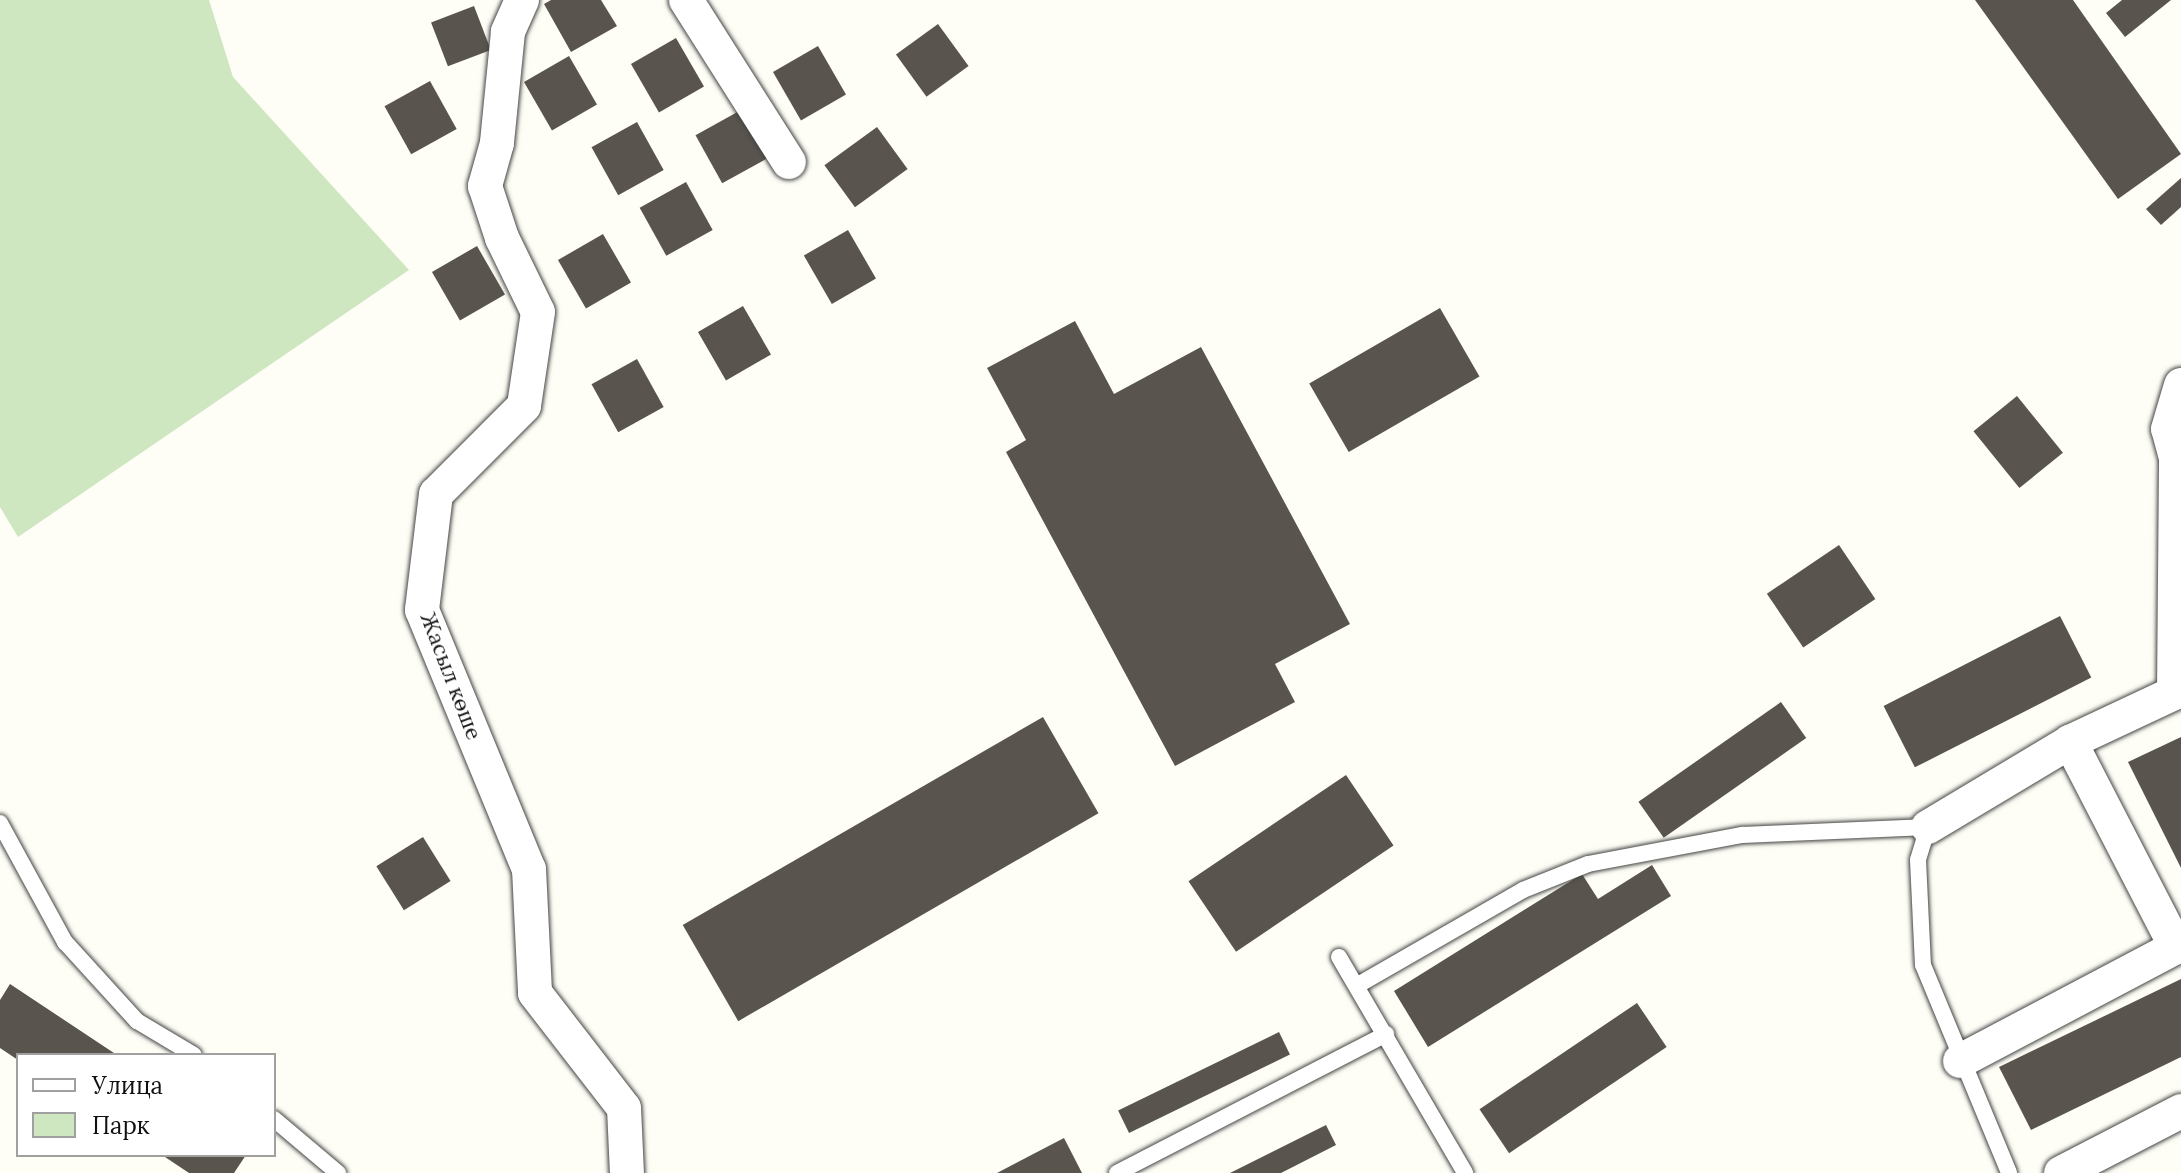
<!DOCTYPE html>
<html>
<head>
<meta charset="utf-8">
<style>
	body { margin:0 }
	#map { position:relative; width:2181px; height:1173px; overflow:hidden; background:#fefef6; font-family:Lora,serif }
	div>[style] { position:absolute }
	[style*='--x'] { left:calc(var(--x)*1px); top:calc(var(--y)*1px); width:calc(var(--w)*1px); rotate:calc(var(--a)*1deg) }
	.green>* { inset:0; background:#cee7c1 }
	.building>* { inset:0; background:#59544e; transform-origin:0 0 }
	.roads { filter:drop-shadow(0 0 2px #444) drop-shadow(0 0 2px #444) }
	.service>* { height:16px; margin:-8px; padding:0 8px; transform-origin:8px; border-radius:8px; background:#fff }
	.minor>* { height:34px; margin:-17px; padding:0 17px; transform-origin:17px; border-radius:17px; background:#fff }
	span { translate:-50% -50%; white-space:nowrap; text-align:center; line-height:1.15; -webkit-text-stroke:8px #fff; paint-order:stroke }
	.street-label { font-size:22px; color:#111 }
	.legend { position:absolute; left:16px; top:1053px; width:260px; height:104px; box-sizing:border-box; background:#fff; border:2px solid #a0a0a0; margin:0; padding:10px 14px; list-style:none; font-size:24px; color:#111 }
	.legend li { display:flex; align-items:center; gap:16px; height:40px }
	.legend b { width:40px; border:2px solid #a0a0a0 }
</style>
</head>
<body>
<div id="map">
	<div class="green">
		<div style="clip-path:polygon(0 0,209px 0,233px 77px,409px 270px,18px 537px,0 507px)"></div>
	</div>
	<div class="building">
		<div style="clip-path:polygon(551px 0,601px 0,617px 26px,571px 52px,544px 4px)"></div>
		<div style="clip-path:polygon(1975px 0,2073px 0,2181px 154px,2118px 199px)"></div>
		<div style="clip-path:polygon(2122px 0,2171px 0,2125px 37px,2106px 13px)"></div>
		<div style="left:474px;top:6px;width:47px;height:46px;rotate:69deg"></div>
		<div style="left:938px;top:24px;width:52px;height:52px;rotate:54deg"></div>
		<div style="left:676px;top:38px;width:56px;height:52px;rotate:60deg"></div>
		<div style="left:818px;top:46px;width:56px;height:52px;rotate:60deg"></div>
		<div style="left:569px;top:56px;width:56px;height:52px;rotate:60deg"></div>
		<div style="left:430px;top:81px;width:55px;height:52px;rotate:61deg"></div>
		<div style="left:741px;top:110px;width:55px;height:52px;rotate:61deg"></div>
		<div style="left:637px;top:122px;width:55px;height:52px;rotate:61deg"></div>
		<div style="left:877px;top:127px;width:52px;height:65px;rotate:54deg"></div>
		<div style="clip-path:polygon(2181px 178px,2181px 207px,2161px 225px,2146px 209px)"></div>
		<div style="left:686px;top:182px;width:55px;height:53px;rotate:61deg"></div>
		<div style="left:848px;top:230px;width:56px;height:51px;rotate:60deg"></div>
		<div style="left:603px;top:234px;width:56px;height:52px;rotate:60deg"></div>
		<div style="left:477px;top:246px;width:56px;height:52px;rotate:60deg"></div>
		<div style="left:743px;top:306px;width:56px;height:52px;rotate:60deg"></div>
		<div style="left:1440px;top:308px;width:79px;height:151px;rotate:60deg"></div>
		<div style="clip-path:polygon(1075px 321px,1114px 394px,1201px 347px,1350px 624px,1275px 664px,1295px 702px,1175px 766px,1006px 452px,1026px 440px,987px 368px)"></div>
		<div style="left:637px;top:359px;width:55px;height:52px;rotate:61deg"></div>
		<div style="left:2017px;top:396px;width:73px;height:56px;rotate:51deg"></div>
		<div style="left:1839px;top:545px;width:65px;height:87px;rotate:56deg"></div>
		<div style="left:2060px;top:616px;width:69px;height:198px;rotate:63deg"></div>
		<div style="left:1781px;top:702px;width:44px;height:174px;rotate:55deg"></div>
		<div style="left:1043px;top:717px;width:111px;height:416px;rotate:60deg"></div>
		<div style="clip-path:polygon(2181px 737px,2181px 868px,2128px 762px)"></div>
		<div style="left:1346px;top:775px;width:85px;height:190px;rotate:56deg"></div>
		<div style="left:423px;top:837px;width:52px;height:55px;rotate:58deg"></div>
		<div style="clip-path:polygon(1652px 865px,1671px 896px,1428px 1047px,1394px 991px,1582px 874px,1598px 899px)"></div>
		<div style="clip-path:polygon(2181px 979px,2181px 1057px,2031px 1130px,1999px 1067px)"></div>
		<div style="clip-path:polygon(10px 984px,117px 1055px,18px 1055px,18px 1060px,0 1048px,0 1000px)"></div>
		<div style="left:1637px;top:1003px;width:53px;height:190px;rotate:56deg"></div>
		<div style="left:1279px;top:1032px;width:25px;height:179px;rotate:64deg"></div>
		<div style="clip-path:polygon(1326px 1125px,1336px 1145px,1281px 1173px,1230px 1173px)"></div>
		<div style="clip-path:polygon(1064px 1138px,1082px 1173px,997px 1173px)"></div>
		<div style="clip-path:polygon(162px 1155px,246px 1155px,234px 1173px,189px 1173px)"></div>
	</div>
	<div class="roads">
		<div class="service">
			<div style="--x:0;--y:823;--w:136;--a:61.4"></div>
			<div style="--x:65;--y:942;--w:107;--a:47.7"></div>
			<div style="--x:137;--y:1021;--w:66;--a:30.8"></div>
			<div style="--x:1339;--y:957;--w:250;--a:59.7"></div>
			<div style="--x:1358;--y:985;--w:190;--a:-29.9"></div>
			<div style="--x:1523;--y:890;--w:70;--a:-21.8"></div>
			<div style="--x:1588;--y:864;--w:157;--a:-10.7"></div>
			<div style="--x:1742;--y:835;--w:186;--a:-2.5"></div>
			<div style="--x:1928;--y:827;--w:34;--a:107"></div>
			<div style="--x:1918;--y:860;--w:105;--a:87.3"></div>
			<div style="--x:1923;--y:965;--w:225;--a:67.5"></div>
			<div style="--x:274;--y:1119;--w:84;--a:40.2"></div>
			<div style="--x:1117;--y:1173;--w:303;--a:-27.3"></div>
		</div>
		<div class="minor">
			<div style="--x:522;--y:0;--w:35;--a:114"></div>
			<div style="--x:508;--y:32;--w:112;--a:95.7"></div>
			<div style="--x:497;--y:143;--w:45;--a:105.6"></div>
			<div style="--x:485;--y:186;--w:55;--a:71.9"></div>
			<div style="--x:502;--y:238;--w:82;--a:64.1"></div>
			<div style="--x:538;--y:312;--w:95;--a:98.5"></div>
			<div style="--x:524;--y:406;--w:124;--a:135"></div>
			<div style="--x:436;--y:494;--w:117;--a:96.9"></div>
			<div style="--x:422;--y:610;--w:280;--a:67.6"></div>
			<div style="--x:529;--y:869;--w:124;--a:87.2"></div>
			<div style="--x:535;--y:993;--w:145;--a:52.3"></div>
			<div style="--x:624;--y:1108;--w:65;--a:87.4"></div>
			<div style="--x:686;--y:0;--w:192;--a:57.6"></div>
			<div style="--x:1928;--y:827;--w:165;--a:-30.9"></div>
			<div style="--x:2070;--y:742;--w:115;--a:-25.2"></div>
			<div style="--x:2174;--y:693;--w:235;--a:-89.5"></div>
			<div style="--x:2176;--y:458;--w:30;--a:-105"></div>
			<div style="--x:2168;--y:429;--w:46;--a:-73.5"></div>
			<div style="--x:1960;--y:1061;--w:244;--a:-27.8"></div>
			<div style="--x:2176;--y:947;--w:231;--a:-117.3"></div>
			<div style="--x:2061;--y:1173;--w:135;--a:-27.3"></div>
		</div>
	</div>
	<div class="street-label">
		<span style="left:451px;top:676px;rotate:69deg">Жасыл көше</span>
	</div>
	<ul class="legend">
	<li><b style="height:10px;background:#fff"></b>Улица</li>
	<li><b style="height:22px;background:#cee7c1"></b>Парк</li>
	</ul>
</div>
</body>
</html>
